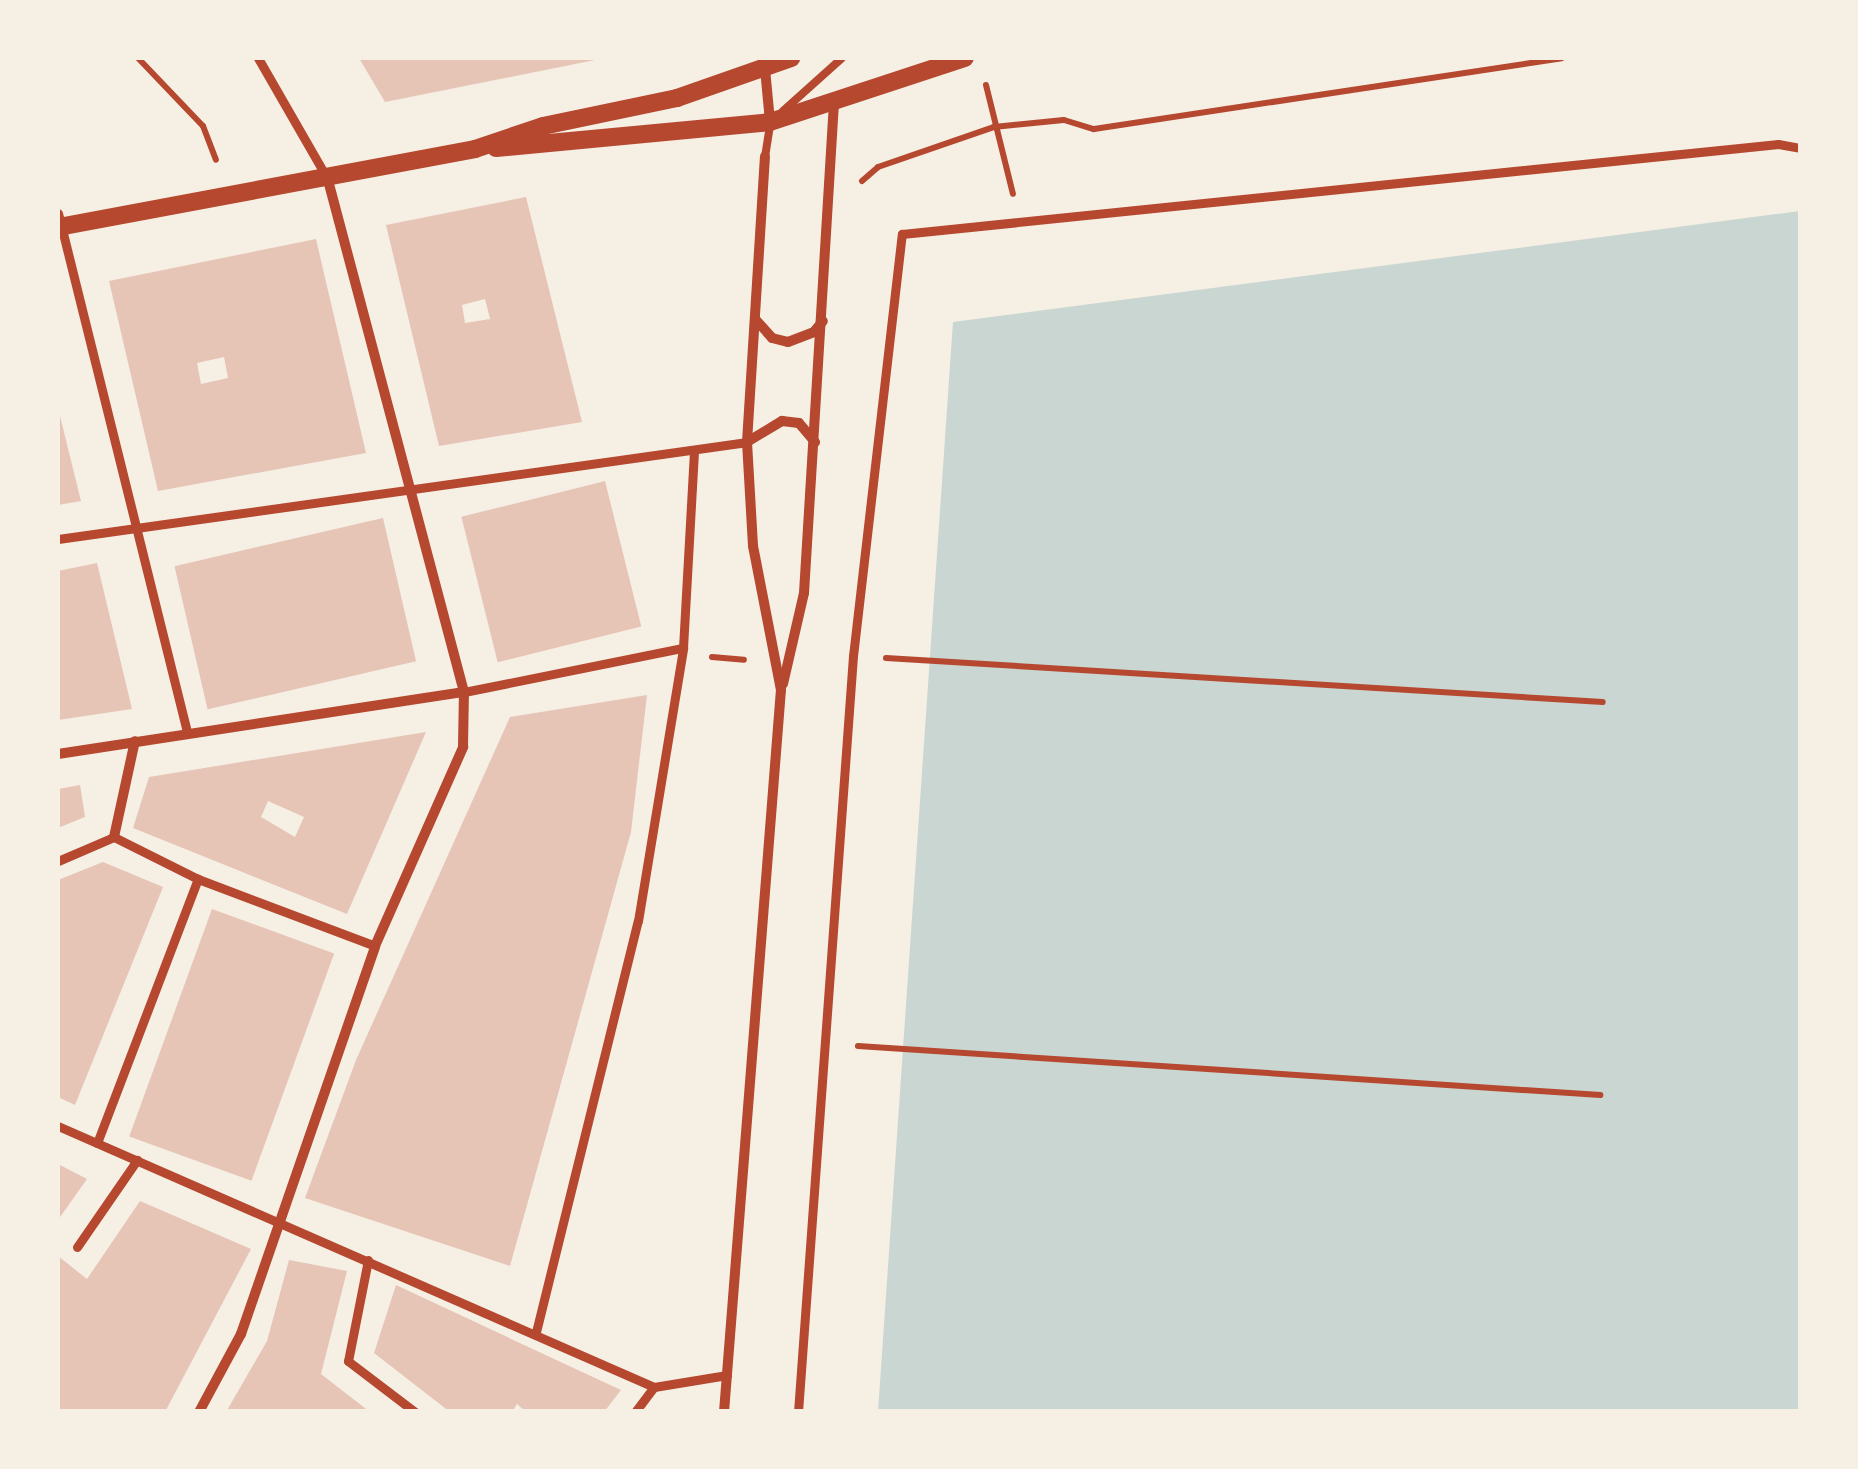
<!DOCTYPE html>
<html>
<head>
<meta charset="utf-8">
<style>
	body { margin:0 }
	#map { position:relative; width:1858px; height:1469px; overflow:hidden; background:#f6efe4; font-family:"Noto Sans",sans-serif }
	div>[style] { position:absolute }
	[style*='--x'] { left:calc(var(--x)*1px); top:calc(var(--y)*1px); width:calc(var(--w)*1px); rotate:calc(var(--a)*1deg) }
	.water>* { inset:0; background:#c9d6d2 }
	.building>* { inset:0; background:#e6c5b7; transform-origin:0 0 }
	.path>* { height:6px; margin:-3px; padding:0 3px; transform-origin:3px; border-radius:3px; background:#b5482f }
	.service>* { height:8px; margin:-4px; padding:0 4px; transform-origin:4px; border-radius:4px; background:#b5482f }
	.pedestrian>* { height:9px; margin:-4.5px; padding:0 4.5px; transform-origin:4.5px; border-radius:4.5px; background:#b5482f }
	.minor>* { height:10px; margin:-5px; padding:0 5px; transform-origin:5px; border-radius:5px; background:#b5482f }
	.tertiary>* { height:18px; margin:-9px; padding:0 9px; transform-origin:9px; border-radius:9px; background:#b5482f }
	span { translate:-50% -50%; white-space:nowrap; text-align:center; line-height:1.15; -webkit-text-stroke:8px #f6efe4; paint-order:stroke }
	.frame { position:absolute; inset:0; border:60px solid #f6efe4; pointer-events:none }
</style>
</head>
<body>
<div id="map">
	<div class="water">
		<div style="clip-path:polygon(1800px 211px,1800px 1411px,878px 1412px,953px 322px)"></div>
	</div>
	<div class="building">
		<div style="clip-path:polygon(359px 58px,600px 58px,600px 59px,385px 102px)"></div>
		<div style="clip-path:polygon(evenodd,526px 197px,582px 422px,439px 446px,386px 225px,526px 197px,485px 299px,490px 319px,465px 323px,462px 305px,485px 299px)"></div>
		<div style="clip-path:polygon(evenodd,316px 239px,366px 453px,158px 491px,109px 281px,316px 239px,224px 357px,228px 378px,201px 384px,197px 363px,224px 357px)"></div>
		<div style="clip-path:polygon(58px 408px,81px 501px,58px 505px)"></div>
		<div style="left:605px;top:481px;width:150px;height:148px;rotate:76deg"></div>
		<div style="left:383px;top:518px;width:147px;height:214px;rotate:77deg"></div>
		<div style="clip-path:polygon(97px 563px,132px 709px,58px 720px,58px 571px)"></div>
		<div style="clip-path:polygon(647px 695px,631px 832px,510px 1266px,305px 1198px,356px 1060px,510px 717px)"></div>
		<div style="clip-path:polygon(evenodd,426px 732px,347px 914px,133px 828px,149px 777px,426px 732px,268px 801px,304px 817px,295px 837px,261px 817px,268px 801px)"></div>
		<div style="clip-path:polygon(80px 785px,85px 817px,58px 828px,58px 789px)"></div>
		<div style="clip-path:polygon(103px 862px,163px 887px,75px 1105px,58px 1097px,58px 880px)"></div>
		<div style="left:212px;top:909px;width:130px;height:242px;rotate:20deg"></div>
		<div style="clip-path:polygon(58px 1164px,87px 1179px,58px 1220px)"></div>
		<div style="clip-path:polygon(140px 1201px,251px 1249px,165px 1412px,58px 1412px,58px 1256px,87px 1279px)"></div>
		<div style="clip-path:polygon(289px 1260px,347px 1271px,321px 1374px,370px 1412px,226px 1412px,267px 1341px)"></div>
		<div style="clip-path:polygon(396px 1285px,552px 1358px,621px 1390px,604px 1412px,526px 1412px,517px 1404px,512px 1412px,450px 1412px,374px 1353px)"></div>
	</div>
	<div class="path">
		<div style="--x:138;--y:58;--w:94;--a:46.3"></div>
		<div style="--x:203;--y:126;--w:36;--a:69"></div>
		<div style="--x:986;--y:85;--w:112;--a:76.1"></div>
		<div style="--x:862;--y:181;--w:21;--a:-41"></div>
		<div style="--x:878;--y:167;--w:123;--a:-19"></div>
		<div style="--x:994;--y:127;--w:70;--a:-5.7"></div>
		<div style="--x:1064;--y:120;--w:31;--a:17"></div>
		<div style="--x:1094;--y:129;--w:473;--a:-8.6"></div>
		<div style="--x:712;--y:657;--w:32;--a:5"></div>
		<div style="--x:886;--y:658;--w:718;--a:3.51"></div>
		<div style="--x:858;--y:1046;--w:744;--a:3.78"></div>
	</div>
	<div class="service">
		<div style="--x:783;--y:111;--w:79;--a:-41.9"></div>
		<div style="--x:765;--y:157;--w:32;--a:-81"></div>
	</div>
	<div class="pedestrian">
		<div style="--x:258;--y:58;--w:138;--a:60.1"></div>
		<div style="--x:58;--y:213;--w:535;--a:76.04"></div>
		<div style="--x:58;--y:539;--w:696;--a:-8.01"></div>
		<div style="--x:464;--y:692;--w:223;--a:-11.4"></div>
		<div style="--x:58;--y:861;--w:61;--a:-23.2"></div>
		<div style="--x:114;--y:837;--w:94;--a:26.6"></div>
		<div style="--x:198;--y:879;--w:189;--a:20.7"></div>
		<div style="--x:58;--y:1126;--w:651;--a:23.65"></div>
		<div style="--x:97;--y:1143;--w:283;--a:-69.1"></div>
		<div style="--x:77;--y:1247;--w:106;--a:-55.4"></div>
		<div style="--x:368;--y:1260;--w:103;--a:101.2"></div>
		<div style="--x:348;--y:1361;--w:84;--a:37.3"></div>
		<div style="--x:536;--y:1332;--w:423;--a:-76.1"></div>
		<div style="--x:638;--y:921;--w:277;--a:-80.6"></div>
		<div style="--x:683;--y:648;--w:197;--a:-86.8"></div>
		<div style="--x:635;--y:1412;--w:31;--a:-53"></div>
		<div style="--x:654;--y:1387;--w:74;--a:-9.3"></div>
		<div style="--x:798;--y:1412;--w:758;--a:-85.84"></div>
		<div style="--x:853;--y:656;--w:425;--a:-83.4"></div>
		<div style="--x:902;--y:234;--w:881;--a:-5.87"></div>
		<div style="--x:1778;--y:144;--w:22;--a:10"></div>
	</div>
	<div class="minor">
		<div style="--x:764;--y:58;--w:64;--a:84.6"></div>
		<div style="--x:756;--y:320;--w:24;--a:48"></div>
		<div style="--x:772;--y:338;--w:16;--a:14"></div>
		<div style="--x:788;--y:342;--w:28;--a:-21"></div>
		<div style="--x:814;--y:332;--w:14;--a:-51"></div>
		<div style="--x:747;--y:442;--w:41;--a:-31"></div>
		<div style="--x:782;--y:421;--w:17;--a:7"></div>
		<div style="--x:799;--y:423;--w:25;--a:50"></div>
		<div style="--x:783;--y:684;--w:93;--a:-77"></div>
		<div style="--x:804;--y:593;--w:489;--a:-86.5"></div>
		<div style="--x:58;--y:754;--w:411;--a:-8.7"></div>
		<div style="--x:114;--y:837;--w:98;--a:-77.7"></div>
		<div style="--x:199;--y:1412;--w:89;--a:-61.7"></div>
		<div style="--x:241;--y:1334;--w:410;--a:-70.9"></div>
		<div style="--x:375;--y:946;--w:218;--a:-66.1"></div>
		<div style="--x:463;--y:747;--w:55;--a:-89"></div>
		<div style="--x:464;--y:692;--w:530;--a:-104.88"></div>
		<div style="--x:724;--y:1412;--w:724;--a:-85.49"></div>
		<div style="--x:781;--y:690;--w:147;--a:-101"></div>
		<div style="--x:753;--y:546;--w:104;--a:-93.3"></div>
		<div style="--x:747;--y:442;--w:286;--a:-86.4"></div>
	</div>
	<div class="tertiary">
		<div style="--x:496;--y:148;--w:275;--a:-5.4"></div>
		<div style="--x:770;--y:122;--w:205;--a:-18.2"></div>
		<div style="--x:64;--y:226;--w:418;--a:-10.6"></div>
		<div style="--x:475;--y:149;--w:72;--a:-18.7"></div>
		<div style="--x:543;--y:126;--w:137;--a:-11.8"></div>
		<div style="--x:677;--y:98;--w:121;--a:-19.3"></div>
	</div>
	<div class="frame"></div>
</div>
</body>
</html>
